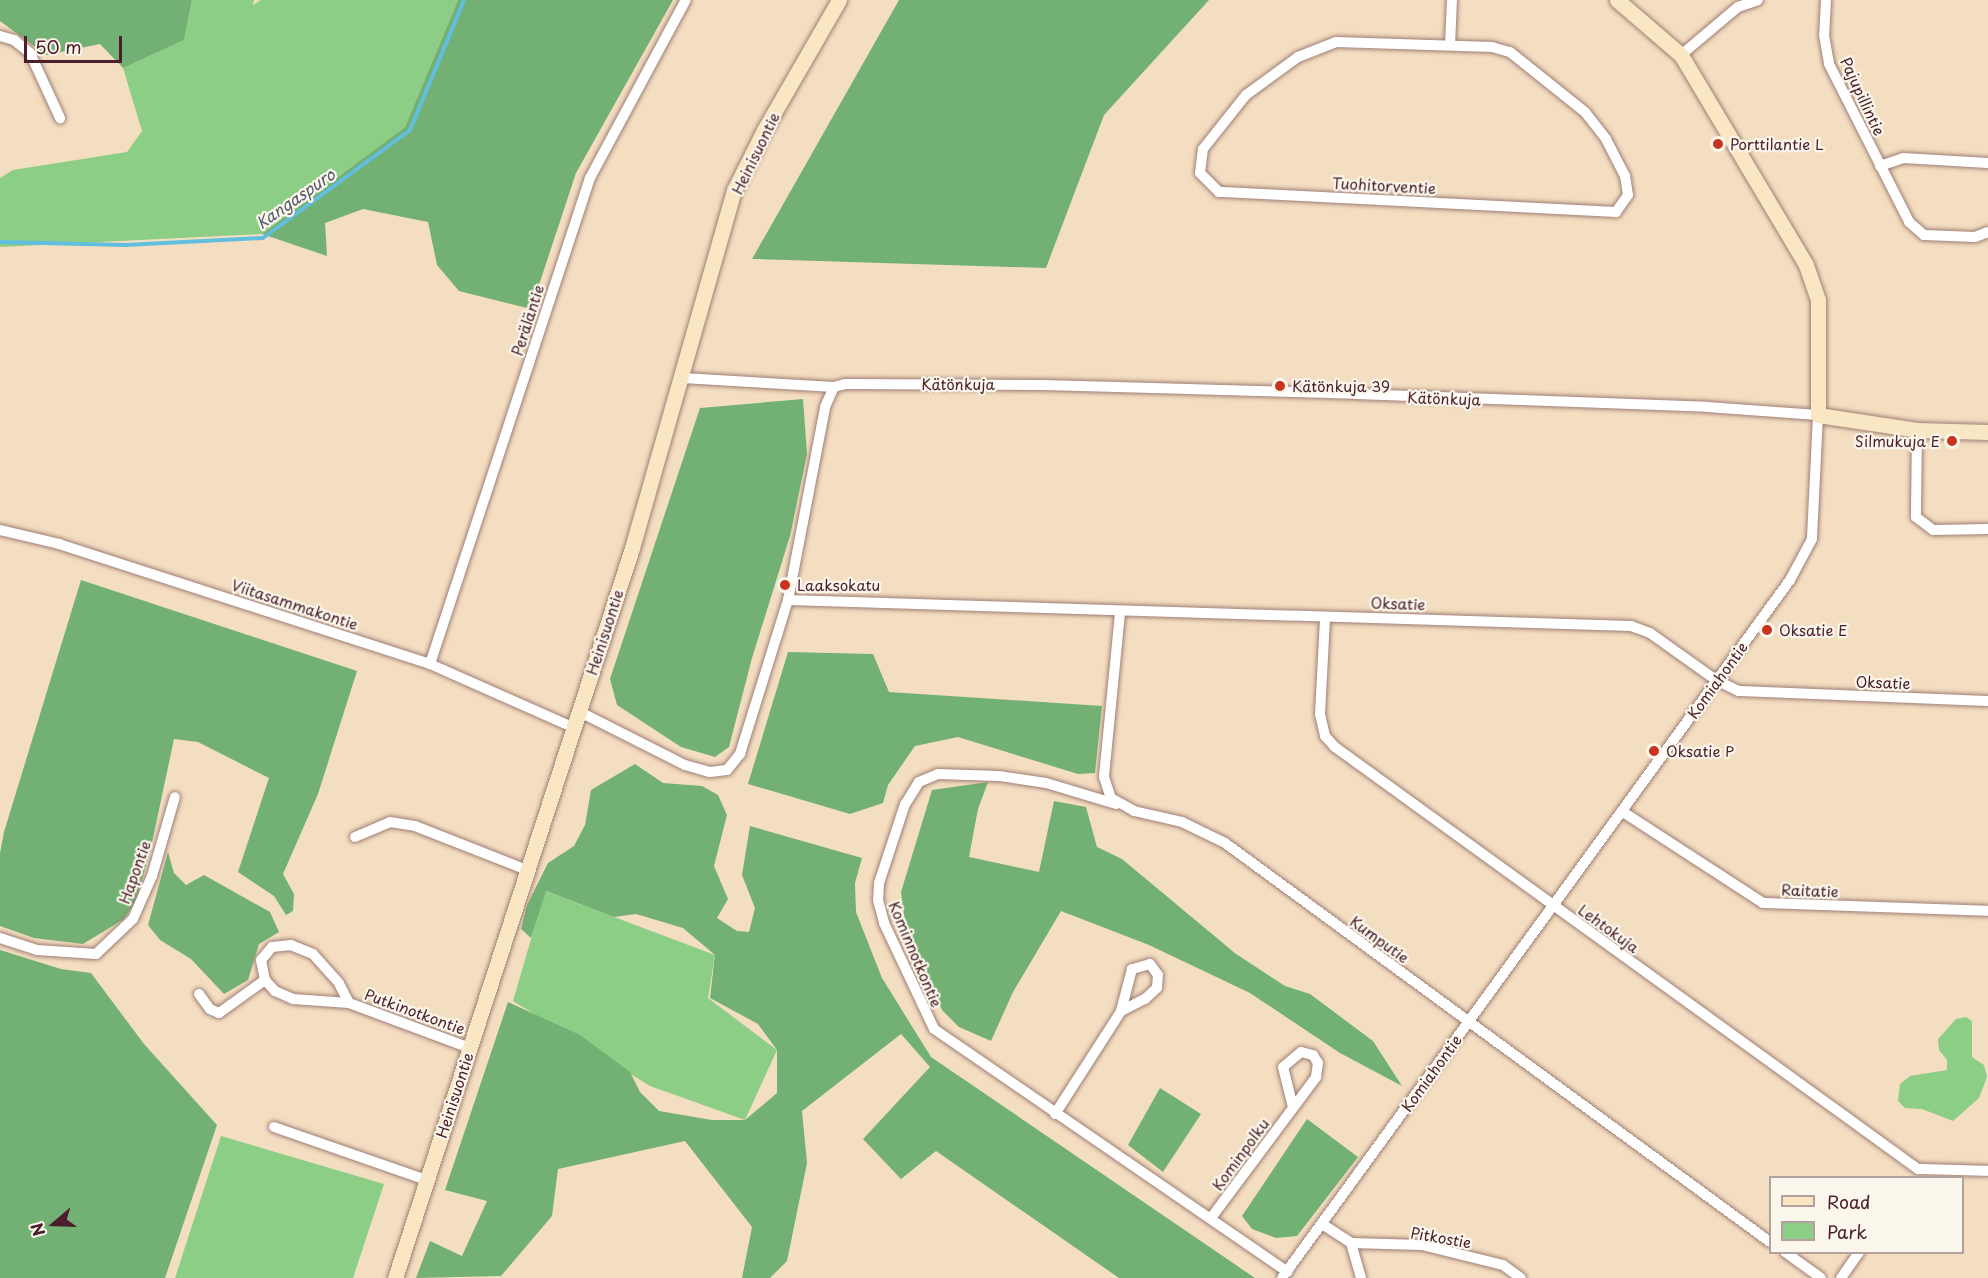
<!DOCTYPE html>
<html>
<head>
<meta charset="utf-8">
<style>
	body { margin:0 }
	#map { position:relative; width:1988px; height:1278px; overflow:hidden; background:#f4dec1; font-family:"Playpen Sans",sans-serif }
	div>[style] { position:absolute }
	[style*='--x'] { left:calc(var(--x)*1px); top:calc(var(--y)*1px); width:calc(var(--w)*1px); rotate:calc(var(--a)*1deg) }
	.green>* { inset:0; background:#8dce86 }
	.forest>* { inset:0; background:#72b173 }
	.stream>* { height:4px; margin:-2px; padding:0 2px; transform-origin:2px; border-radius:2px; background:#61bedf }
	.roads { filter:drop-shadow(0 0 2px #9f7e76) drop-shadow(0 0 2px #9f7e76) }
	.street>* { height:10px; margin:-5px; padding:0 5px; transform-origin:5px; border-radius:5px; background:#fff }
	.secondary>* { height:15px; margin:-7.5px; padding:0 7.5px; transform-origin:7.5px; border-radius:7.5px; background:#f9e7c3 }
	.dots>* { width:16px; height:16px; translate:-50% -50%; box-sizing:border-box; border:3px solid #fbf7ec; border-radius:50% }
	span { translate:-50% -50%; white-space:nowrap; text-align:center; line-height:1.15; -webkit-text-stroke:4.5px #fbf7ec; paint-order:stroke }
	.street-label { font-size:15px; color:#4a1f2b }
	.poi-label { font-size:15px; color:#4a1f2b }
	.left { translate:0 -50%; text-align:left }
	.right { translate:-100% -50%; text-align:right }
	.water-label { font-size:16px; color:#52576a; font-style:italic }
	.legend { position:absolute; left:1769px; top:1176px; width:195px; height:78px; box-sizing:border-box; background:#fbf7ec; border:2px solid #b4a19f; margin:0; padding:8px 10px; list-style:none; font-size:18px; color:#4a1f2b }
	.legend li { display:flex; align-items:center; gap:12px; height:30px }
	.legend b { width:30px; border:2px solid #b4a19f }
	.north { position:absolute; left:24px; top:1194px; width:60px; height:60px; -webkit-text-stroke:4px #fbf7ec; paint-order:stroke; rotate:251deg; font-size:16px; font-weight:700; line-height:24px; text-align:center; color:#4a1f2b }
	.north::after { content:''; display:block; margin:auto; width:21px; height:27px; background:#4a1f2b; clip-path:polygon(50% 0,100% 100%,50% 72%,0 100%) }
	.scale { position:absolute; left:24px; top:36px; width:98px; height:27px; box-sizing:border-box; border:3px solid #4a1f2b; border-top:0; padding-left:8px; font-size:18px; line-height:21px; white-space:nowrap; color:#4a1f2b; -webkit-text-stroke:4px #fbf7ec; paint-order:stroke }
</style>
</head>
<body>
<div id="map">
	<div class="green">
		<div style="clip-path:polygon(192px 0,254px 0,253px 5px,261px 0,458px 0,405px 127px,262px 234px,0 247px,0 178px,13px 170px,127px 152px,142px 131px,123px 68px,184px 40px)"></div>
		<div style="clip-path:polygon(545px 891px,715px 955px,708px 998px,777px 1050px,745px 1120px,650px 1086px,513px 1001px)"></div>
		<div style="clip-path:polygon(1966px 1017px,1972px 1021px,1972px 1057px,1984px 1065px,1987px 1077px,1979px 1098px,1953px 1121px,1922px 1109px,1905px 1108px,1898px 1101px,1900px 1084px,1910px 1076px,1947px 1070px,1947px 1060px,1939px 1050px,1938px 1039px,1956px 1019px)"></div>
		<div style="clip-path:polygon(221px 1136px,384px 1184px,353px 1278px,175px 1278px)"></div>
	</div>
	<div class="forest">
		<div style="clip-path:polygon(0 0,192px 0,184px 40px,123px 68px,100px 44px,46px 55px,0 21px)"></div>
		<div style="clip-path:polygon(458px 0,673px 0,576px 173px,531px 309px,459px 291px,437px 265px,428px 222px,363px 209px,325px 223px,327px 256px,262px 234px,405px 127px)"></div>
		<div style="clip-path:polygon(899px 0,1209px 0,1104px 115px,1046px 268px,752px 259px)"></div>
		<div style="clip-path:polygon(803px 399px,807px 454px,790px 536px,752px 658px,729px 747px,715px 757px,681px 747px,617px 705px,610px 679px,700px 408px)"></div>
		<div style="clip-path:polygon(81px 580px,357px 671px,318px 794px,283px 874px,294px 894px,293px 911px,286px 915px,274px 896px,238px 872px,269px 778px,198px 742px,174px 739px,150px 852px,136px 901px,124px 919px,83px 944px,34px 938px,0 926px,0 853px,4px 832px)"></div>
		<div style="clip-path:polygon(788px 652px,873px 654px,889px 692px,1102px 706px,1095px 773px,1078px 774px,958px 737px,915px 746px,888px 785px,883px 803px,850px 814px,748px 784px)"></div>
		<div style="clip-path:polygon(635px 764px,663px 783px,702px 786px,718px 795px,727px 815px,714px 866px,728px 899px,717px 918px,737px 931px,749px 932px,755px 908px,742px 875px,750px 826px,862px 858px,855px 883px,856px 912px,882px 978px,931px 1057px,1255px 1278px,1119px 1278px,936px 1151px,901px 1179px,863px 1139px,930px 1067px,901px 1034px,802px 1111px,807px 1163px,787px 1261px,770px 1278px,742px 1278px,752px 1227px,685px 1141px,558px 1169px,552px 1216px,501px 1276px,416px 1278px,430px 1241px,462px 1256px,487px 1201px,445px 1190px,508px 1002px,580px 1035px,630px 1072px,640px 1092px,659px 1111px,712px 1120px,745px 1120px,777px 1093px,777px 1050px,758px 1024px,710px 998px,715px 955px,683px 928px,636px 914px,614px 917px,546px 891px,531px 938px,521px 929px,527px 905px,548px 863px,574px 846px,585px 825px,591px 790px)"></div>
		<div style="clip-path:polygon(988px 782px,978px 809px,969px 857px,1039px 872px,1054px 801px,1086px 807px,1097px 847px,1122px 859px,1236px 954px,1285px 986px,1310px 994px,1373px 1041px,1402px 1086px,1340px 1053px,1250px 993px,1149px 945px,1061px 911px,1013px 992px,991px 1041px,959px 1027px,942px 1010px,905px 922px,901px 892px,932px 790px)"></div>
		<div style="clip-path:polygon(168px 852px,174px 873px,186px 885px,204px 875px,270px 912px,279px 932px,259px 944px,248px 980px,224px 994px,191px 959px,160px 940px,148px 925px)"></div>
		<div style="clip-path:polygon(0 950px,61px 969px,91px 973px,144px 1044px,217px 1125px,165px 1278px,0 1278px)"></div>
		<div style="clip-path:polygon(1160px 1088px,1201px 1114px,1163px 1172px,1128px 1145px)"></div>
		<div style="clip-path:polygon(1307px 1119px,1358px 1157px,1297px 1236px,1276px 1238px,1252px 1229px,1242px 1216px)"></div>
	</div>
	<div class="stream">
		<div style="--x:0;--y:242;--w:125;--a:1.4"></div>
		<div style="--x:125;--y:245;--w:138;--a:-2.9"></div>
		<div style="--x:263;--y:238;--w:182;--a:-36.3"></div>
		<div style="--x:410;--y:130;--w:141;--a:-67.4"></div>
	</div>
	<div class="roads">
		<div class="street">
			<div style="--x:1826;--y:0;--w:35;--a:93"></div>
			<div style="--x:1824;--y:35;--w:29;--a:80"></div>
			<div style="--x:1829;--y:64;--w:177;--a:63.1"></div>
			<div style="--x:1909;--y:222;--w:20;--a:41"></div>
			<div style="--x:1924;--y:235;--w:51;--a:2.2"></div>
			<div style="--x:1975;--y:237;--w:14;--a:-21"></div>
			<div style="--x:0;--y:36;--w:15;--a:16"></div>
			<div style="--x:14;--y:40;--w:21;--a:39"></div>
			<div style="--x:30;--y:53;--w:72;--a:65.2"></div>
			<div style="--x:1336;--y:42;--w:156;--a:1.8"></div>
			<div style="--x:1492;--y:47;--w:19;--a:16"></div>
			<div style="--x:1510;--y:52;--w:96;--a:38.7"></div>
			<div style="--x:1585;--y:112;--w:34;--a:52"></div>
			<div style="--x:1606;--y:139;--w:42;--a:62.8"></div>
			<div style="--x:1625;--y:176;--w:19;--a:81"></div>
			<div style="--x:1628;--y:195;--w:21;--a:125"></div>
			<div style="--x:1616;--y:212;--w:398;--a:-177.1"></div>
			<div style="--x:1219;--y:192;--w:27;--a:-135"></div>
			<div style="--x:1200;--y:173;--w:24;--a:-83"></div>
			<div style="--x:1203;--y:149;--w:69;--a:-51.5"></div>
			<div style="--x:1246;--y:95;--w:64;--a:-36.2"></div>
			<div style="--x:1298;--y:57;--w:41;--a:-21.5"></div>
			<div style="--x:1450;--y:45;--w:45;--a:-87.5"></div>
			<div style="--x:1681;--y:55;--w:75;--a:-40.1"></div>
			<div style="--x:1738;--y:7;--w:21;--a:-19"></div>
			<div style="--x:1880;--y:166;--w:24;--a:-19"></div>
			<div style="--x:1903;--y:158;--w:85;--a:3.4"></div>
			<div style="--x:683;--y:378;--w:151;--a:3.4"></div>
			<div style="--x:834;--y:387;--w:11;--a:-15"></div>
			<div style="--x:845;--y:384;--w:198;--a:0.3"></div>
			<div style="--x:1043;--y:385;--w:313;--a:1.6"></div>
			<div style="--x:1356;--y:394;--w:351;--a:2.1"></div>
			<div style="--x:1707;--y:407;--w:111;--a:4.1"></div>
			<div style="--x:1818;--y:415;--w:124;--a:92.8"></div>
			<div style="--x:1812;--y:539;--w:47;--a:118.2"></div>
			<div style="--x:1790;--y:580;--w:863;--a:126.05"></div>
			<div style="--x:1917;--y:430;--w:87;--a:90.7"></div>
			<div style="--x:1916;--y:517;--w:21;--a:37"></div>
			<div style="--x:1933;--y:530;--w:55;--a:-1"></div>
			<div style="--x:0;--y:530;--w:61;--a:13.3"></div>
			<div style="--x:59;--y:544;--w:390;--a:17.9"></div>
			<div style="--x:430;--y:664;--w:155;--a:23.9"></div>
			<div style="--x:788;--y:600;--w:843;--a:1.77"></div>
			<div style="--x:1631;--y:626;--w:20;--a:20"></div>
			<div style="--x:1650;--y:633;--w:81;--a:35.5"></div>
			<div style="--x:1716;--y:680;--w:25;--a:26"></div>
			<div style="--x:1739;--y:691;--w:249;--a:2.3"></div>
			<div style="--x:1120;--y:613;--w:165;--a:95.6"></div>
			<div style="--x:1104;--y:777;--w:22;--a:72"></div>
			<div style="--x:1111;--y:798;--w:26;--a:29"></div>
			<div style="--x:1134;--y:811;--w:49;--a:12.9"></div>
			<div style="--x:1182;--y:822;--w:48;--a:26"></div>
			<div style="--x:1225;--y:843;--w:675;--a:36.21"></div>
			<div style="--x:1325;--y:619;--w:95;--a:93"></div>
			<div style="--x:1320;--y:714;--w:23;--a:77"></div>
			<div style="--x:1325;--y:736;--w:15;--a:48"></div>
			<div style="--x:1335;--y:747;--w:720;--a:35.9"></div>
			<div style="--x:1918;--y:1169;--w:70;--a:1.6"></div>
			<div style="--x:430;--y:664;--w:512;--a:-71.78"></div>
			<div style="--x:590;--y:178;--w:202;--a:-61.7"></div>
			<div style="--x:578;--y:711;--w:120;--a:26.8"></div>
			<div style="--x:685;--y:765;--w:26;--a:16"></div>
			<div style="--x:710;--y:772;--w:17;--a:-7"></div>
			<div style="--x:727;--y:770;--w:21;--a:-51"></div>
			<div style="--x:740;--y:754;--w:161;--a:-72.7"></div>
			<div style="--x:788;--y:600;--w:197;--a:-79.1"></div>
			<div style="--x:825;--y:407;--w:22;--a:-66"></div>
			<div style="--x:1116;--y:804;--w:73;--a:-163.3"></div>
			<div style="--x:1046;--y:783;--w:48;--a:-171.5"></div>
			<div style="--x:999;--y:776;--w:61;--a:-178.1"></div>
			<div style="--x:938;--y:774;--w:21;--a:157"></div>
			<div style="--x:919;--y:782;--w:26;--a:122"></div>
			<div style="--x:905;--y:804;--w:83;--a:108.2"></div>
			<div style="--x:879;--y:883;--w:17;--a:93"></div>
			<div style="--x:878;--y:900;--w:24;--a:75"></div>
			<div style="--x:884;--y:923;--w:117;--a:64.7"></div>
			<div style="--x:934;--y:1029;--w:429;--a:34.5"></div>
			<div style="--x:1623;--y:812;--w:167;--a:33"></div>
			<div style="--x:1763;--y:903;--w:225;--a:2"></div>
			<div style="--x:355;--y:837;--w:38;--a:-23"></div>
			<div style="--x:390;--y:822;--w:25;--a:9"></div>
			<div style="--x:415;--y:826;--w:120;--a:21.4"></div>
			<div style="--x:0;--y:938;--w:39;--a:18"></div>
			<div style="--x:37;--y:950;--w:59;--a:3.9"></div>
			<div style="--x:96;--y:954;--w:51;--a:-43.4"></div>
			<div style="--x:133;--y:919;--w:47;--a:-66.2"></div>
			<div style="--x:152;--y:876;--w:82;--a:-73.8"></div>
			<div style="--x:199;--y:994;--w:19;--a:54"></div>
			<div style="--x:210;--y:1009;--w:10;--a:24"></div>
			<div style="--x:219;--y:1013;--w:57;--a:-35.7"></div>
			<div style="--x:349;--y:1003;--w:22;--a:-117"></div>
			<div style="--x:339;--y:983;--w:39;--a:-132"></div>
			<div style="--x:313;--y:954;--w:24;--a:-158"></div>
			<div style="--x:291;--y:945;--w:19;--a:174"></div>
			<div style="--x:272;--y:947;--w:17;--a:130"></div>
			<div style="--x:261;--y:960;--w:20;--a:79"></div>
			<div style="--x:265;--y:980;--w:15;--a:48"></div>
			<div style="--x:275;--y:991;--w:20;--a:24"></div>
			<div style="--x:293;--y:999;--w:56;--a:4.1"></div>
			<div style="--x:349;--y:1003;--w:129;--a:20.4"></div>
			<div style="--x:1055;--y:1114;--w:122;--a:-57.3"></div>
			<div style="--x:1121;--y:1011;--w:27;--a:-27"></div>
			<div style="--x:1145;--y:999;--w:16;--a:-43"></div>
			<div style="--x:1157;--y:988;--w:13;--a:-86"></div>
			<div style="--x:1158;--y:975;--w:14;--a:-126"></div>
			<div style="--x:1150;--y:964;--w:19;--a:164"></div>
			<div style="--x:1132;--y:969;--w:43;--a:104.7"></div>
			<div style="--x:274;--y:1127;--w:161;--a:19.2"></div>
			<div style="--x:1211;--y:1218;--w:176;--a:-53.3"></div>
			<div style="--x:1316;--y:1077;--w:14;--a:-82"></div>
			<div style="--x:1318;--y:1063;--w:9;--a:-122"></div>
			<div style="--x:1313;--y:1055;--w:12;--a:-166"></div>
			<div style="--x:1301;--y:1052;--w:23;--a:140"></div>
			<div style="--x:1283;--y:1067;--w:41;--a:76"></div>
			<div style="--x:1322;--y:1224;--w:35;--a:33"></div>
			<div style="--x:1351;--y:1243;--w:36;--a:74"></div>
			<div style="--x:1351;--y:1243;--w:71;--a:1.6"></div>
			<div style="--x:1422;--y:1245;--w:83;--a:13.9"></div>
			<div style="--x:1503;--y:1265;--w:22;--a:36"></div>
			<div style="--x:1785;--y:1252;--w:44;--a:35.8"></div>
			<div style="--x:1841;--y:1278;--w:32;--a:-55"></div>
		</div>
		<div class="secondary">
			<div style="--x:1617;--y:0;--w:84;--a:40.7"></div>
			<div style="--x:1681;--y:55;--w:244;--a:59.2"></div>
			<div style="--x:1806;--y:265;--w:37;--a:71"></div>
			<div style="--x:1818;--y:300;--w:115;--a:90"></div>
			<div style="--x:1818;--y:415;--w:100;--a:8.6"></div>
			<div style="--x:1917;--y:430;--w:71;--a:1.6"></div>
			<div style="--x:395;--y:1278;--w:768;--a:-72.01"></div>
			<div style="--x:632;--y:548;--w:372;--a:-74.1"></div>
			<div style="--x:734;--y:190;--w:67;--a:-63.4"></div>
			<div style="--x:764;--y:130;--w:150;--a:-60"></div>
		</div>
	</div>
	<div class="dots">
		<div style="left:1718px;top:144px;background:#c8321e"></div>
		<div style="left:1280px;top:386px;background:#c8321e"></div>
		<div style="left:1952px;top:441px;background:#c8321e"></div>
		<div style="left:785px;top:585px;background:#c8321e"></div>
		<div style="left:1767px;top:630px;background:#c8321e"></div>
		<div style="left:1654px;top:751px;background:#c8321e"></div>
	</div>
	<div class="street-label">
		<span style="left:1863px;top:96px;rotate:65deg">Pajupillintie</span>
		<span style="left:755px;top:153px;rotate:-64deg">Heinisuontie</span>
		<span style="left:1384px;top:185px;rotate:3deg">Tuohitorventie</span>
		<span style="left:527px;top:320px;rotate:-72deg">Peräläntie</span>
		<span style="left:958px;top:384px">Kätönkuja</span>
		<span style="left:1444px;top:398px;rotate:2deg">Kätönkuja</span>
		<span style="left:1398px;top:603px;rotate:2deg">Oksatie</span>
		<span style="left:295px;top:604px;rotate:18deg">Viitasammakontie</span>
		<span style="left:604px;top:632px;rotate:-72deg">Heinisuontie</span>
		<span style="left:1717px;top:680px;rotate:-54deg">Komiahontie</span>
		<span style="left:1883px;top:682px;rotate:2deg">Oksatie</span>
		<span style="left:134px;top:872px;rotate:-70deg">Hapontie</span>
		<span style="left:1810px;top:890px;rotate:2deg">Raitatie</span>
		<span style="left:1609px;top:928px;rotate:36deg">Lehtokuja</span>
		<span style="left:1380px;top:939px;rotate:36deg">Kumputie</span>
		<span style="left:916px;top:954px;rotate:67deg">Kominnotkontie</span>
		<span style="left:415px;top:1011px;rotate:20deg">Putkinotkontie</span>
		<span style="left:1431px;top:1073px;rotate:-54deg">Komiahontie</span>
		<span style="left:454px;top:1095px;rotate:-72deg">Heinisuontie</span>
		<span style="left:1240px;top:1154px;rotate:-54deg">Kominpolku</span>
		<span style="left:1441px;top:1237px;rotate:10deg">Pitkostie</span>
	</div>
	<div class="poi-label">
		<span class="left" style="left:1730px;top:144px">Porttilantie L</span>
		<span class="left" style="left:1292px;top:386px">Kätönkuja 39</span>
		<span class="right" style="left:1940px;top:441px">Silmukuja E</span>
		<span class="left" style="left:797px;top:585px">Laaksokatu</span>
		<span class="left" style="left:1779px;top:630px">Oksatie E</span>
		<span class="left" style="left:1666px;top:751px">Oksatie P</span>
	</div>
	<div class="water-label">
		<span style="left:295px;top:198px;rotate:-35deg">Kangaspuro</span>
	</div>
	<ul class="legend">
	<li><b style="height:8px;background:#f9e7c3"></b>Road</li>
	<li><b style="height:16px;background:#8dce86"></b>Park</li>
	</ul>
	<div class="north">N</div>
	<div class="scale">50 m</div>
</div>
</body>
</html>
